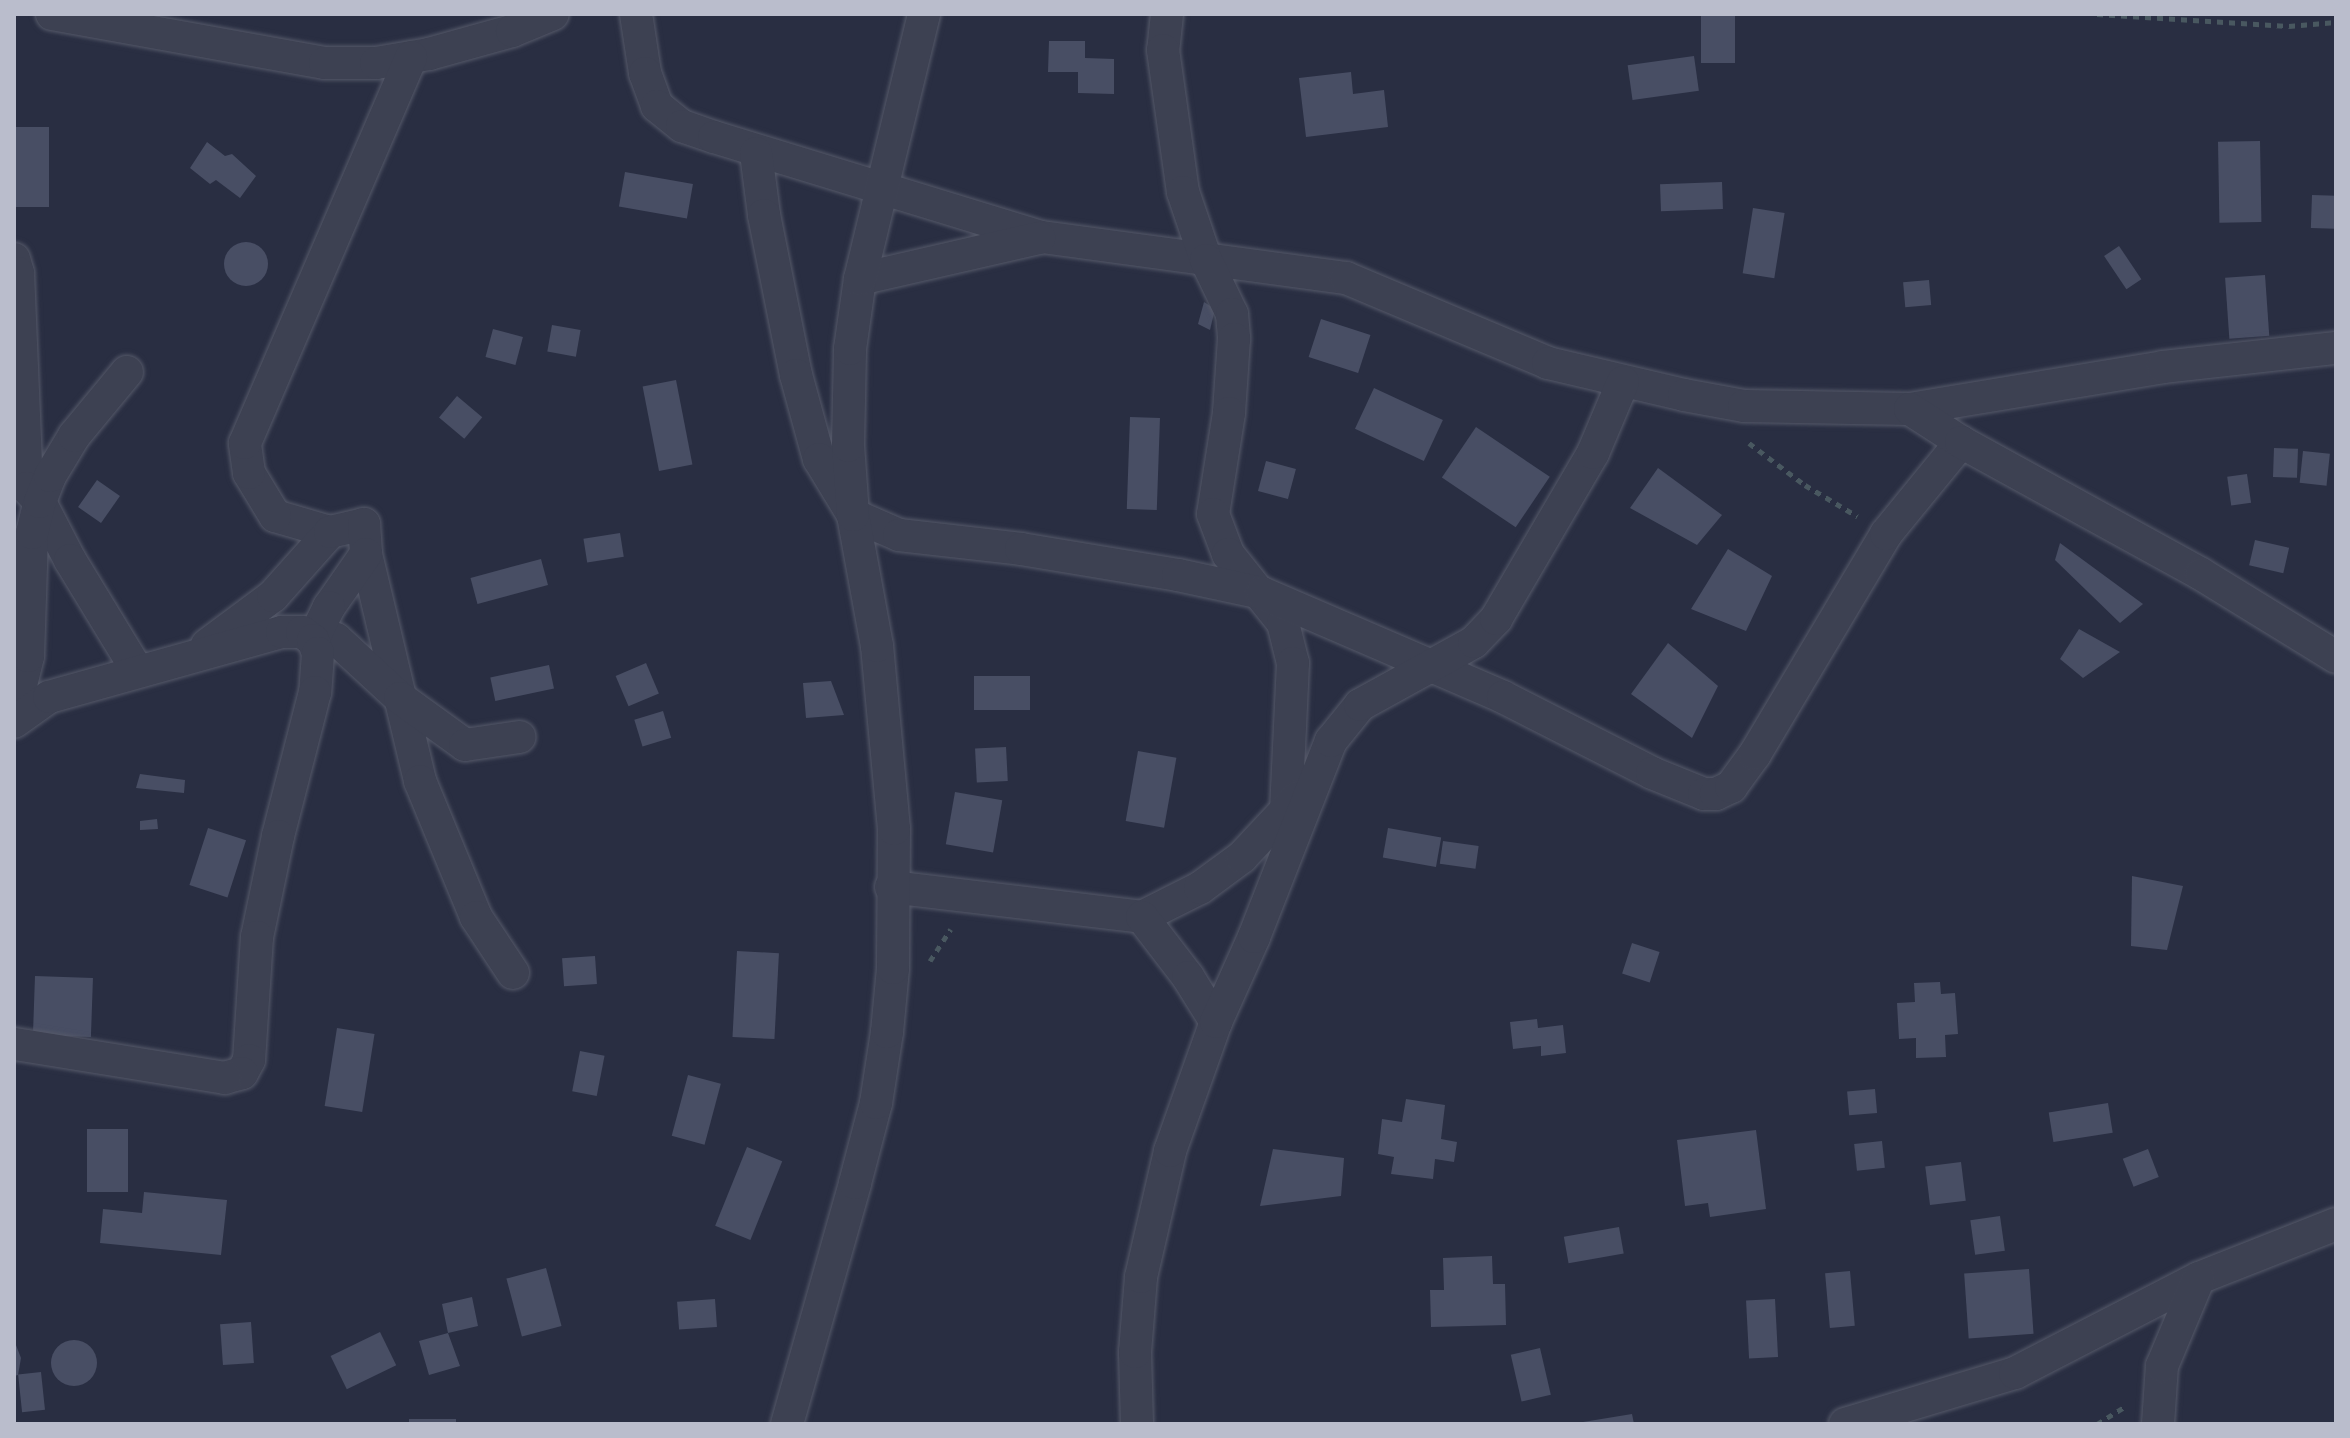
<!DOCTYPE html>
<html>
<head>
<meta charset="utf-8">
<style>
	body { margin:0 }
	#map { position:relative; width:2350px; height:1438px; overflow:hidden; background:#292e42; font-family:Manrope,sans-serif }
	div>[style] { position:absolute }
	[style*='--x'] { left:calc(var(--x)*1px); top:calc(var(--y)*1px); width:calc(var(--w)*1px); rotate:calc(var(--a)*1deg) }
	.building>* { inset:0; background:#484e64; transform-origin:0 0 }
	.round { border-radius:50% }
	.path>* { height:5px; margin-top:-2.5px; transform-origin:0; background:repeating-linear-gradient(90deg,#495860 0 6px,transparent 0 12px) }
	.roads { filter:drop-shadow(0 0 2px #555969) drop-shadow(0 0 2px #555969) }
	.street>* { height:32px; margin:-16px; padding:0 16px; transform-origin:16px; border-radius:16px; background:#3d4152 }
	span { translate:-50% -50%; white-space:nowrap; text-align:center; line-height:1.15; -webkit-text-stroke:8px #222637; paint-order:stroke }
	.frame { position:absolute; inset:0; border:16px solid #babdcc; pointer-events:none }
</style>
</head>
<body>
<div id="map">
	<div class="building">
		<div style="left:1701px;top:14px;width:34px;height:49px"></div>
		<div style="clip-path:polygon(1049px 41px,1085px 41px,1085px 58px,1114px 59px,1114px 94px,1078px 93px,1078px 72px,1048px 72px)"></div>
		<div style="left:1694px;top:56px;width:35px;height:67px;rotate:82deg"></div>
		<div style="clip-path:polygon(1351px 72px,1353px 94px,1384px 90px,1388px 127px,1306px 137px,1299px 78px)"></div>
		<div style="left:14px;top:127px;width:35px;height:80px"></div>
		<div style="left:2260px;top:141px;width:81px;height:42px;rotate:89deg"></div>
		<div style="clip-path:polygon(207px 142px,225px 156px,232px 154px,256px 176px,240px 198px,216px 180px,210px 184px,190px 168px)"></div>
		<div style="left:625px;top:172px;width:69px;height:35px;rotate:10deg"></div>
		<div style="left:1722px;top:182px;width:27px;height:62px;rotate:88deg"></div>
		<div style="left:2312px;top:195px;width:24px;height:33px;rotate:2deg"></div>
		<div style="left:1753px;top:208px;width:32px;height:66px;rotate:9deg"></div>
		<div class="round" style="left:224px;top:242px;width:44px;height:44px"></div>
		<div style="left:2119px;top:246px;width:40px;height:18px;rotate:56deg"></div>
		<div style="left:2265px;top:275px;width:61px;height:40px;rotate:86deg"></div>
		<div style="left:1929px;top:280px;width:25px;height:26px;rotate:85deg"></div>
		<div style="clip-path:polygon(1204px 302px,1215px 309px,1210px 330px,1198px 324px)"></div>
		<div style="left:1321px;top:319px;width:52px;height:40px;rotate:18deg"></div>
		<div style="left:552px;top:325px;width:29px;height:27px;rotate:10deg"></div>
		<div style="left:493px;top:329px;width:31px;height:29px;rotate:15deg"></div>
		<div style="left:676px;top:380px;width:86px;height:34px;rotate:79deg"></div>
		<div style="left:1374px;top:388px;width:76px;height:45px;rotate:25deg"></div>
		<div style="left:457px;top:396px;width:33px;height:28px;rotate:40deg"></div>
		<div style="left:1130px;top:417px;width:30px;height:92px;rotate:2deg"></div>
		<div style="left:1476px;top:427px;width:89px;height:61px;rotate:34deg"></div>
		<div style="left:2274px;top:448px;width:24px;height:29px;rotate:2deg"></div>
		<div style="left:2303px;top:451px;width:27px;height:32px;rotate:6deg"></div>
		<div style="left:1266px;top:461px;width:31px;height:31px;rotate:15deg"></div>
		<div style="clip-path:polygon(1658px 468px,1722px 515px,1697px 545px,1630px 508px)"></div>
		<div style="left:2247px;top:474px;width:29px;height:20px;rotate:82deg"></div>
		<div style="left:97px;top:480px;width:28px;height:33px;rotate:35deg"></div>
		<div style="left:620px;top:533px;width:24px;height:37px;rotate:81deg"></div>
		<div style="left:2255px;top:540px;width:35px;height:26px;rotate:13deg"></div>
		<div style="clip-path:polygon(2060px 543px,2143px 604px,2120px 623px,2055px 560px)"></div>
		<div style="clip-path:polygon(1728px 549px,1772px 576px,1746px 631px,1691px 609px)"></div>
		<div style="left:541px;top:559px;width:27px;height:73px;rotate:75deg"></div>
		<div style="clip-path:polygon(2079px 629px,2120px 652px,2083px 678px,2060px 659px)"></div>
		<div style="clip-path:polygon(1668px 643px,1718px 686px,1692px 738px,1631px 694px)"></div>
		<div style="left:646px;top:663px;width:33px;height:33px;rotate:67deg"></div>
		<div style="left:549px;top:665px;width:24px;height:60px;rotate:78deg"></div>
		<div style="left:974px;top:676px;width:56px;height:34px"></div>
		<div style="clip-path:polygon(831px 681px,844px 715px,806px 718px,803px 683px)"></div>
		<div style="left:663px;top:711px;width:28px;height:30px;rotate:73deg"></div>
		<div style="left:1006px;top:747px;width:34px;height:31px;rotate:87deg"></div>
		<div style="left:1138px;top:751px;width:39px;height:71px;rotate:10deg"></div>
		<div style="clip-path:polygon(140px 774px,185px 780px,184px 793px,136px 788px)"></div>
		<div style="left:955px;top:792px;width:48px;height:53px;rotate:10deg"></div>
		<div style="clip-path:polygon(157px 819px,158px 829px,140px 830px,140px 821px)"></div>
		<div style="left:208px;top:828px;width:40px;height:60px;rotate:18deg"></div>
		<div style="left:1388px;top:828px;width:54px;height:30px;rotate:10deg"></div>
		<div style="left:1443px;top:841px;width:36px;height:23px;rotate:8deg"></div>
		<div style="clip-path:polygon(2132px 876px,2183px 886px,2167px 950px,2131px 946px)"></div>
		<div style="left:1632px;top:943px;width:29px;height:32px;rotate:18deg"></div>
		<div style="left:737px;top:951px;width:42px;height:86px;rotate:3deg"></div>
		<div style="left:595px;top:956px;width:28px;height:33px;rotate:86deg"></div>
		<div style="left:35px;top:976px;width:58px;height:59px;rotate:2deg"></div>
		<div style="clip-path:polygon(1940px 982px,1941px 994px,1955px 993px,1958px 1034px,1945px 1035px,1946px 1057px,1916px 1058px,1916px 1038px,1899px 1039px,1897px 1003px,1915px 1002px,1914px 983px)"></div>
		<div style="clip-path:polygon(1537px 1019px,1538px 1028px,1563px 1025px,1566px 1053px,1541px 1056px,1541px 1046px,1513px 1049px,1510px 1022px)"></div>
		<div style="left:337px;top:1028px;width:38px;height:79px;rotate:9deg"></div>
		<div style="left:580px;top:1051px;width:25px;height:41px;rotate:11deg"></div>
		<div style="left:688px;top:1075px;width:34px;height:63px;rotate:15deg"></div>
		<div style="left:1875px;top:1089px;width:24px;height:28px;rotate:85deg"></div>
		<div style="clip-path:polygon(1406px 1099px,1445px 1105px,1441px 1139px,1457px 1142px,1454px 1162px,1435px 1159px,1433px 1179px,1391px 1174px,1394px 1157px,1378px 1154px,1382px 1119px,1402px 1122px)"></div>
		<div style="left:2108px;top:1103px;width:30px;height:60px;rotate:81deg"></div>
		<div style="left:87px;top:1129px;width:41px;height:63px"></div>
		<div style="clip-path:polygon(1756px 1130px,1766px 1209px,1710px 1217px,1708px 1203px,1685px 1206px,1677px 1140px)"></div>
		<div style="left:1882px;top:1141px;width:27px;height:28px;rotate:84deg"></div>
		<div style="left:747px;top:1147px;width:38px;height:85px;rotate:22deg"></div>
		<div style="clip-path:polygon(1273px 1149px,1344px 1158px,1341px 1196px,1260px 1206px)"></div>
		<div style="left:2148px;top:1149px;width:30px;height:27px;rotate:69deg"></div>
		<div style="left:1961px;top:1162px;width:39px;height:36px;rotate:83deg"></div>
		<div style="clip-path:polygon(144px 1192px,227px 1200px,221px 1255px,100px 1243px,103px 1209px,142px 1213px)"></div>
		<div style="left:2000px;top:1216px;width:35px;height:30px;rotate:82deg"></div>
		<div style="left:1619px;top:1227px;width:27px;height:56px;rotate:80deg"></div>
		<div style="clip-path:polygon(1492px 1256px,1493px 1284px,1505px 1284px,1506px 1325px,1431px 1327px,1430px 1290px,1444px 1290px,1443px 1258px)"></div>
		<div style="left:546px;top:1268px;width:60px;height:41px;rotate:75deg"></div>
		<div style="left:2029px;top:1269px;width:65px;height:65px;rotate:86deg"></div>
		<div style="left:1850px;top:1271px;width:55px;height:25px;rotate:85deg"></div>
		<div style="clip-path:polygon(472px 1297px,478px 1326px,448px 1333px,460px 1366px,429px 1375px,419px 1341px,448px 1333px,442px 1304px)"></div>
		<div style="left:715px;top:1299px;width:28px;height:38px;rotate:86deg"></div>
		<div style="left:1775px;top:1299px;width:58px;height:29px;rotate:87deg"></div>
		<div style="left:251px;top:1322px;width:41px;height:31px;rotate:86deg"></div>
		<div style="left:380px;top:1332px;width:37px;height:55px;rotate:64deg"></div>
		<div style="clip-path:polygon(14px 1340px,21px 1358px,18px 1375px,14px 1376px)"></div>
		<div class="round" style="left:51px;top:1340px;width:46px;height:46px"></div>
		<div style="left:1540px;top:1348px;width:48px;height:30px;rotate:77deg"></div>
		<div style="left:41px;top:1372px;width:38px;height:23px;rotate:84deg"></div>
		<div style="clip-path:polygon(1632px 1414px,1634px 1424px,1583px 1424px,1583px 1422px)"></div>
		<div style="left:409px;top:1419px;width:47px;height:5px"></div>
	</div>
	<div class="path">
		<div style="--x:2097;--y:14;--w:192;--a:3.6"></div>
		<div style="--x:2289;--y:26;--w:47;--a:-4.9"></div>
		<div style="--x:1749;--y:443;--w:70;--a:36.9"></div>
		<div style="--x:1805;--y:485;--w:61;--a:30.8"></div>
		<div style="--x:930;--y:961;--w:38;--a:-57"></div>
		<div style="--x:2097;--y:1424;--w:31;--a:-32"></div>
	</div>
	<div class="roads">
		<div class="street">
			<div style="--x:52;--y:14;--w:277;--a:10.2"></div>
			<div style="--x:325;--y:63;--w:51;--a:0"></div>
			<div style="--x:376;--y:63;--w:54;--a:-9.6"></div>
			<div style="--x:429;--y:54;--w:86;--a:-15.5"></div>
			<div style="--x:512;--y:31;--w:44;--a:-22.5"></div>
			<div style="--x:636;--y:14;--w:60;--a:81.3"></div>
			<div style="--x:645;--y:73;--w:35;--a:70"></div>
			<div style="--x:657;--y:106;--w:32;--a:39"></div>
			<div style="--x:682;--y:126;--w:34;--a:19"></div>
			<div style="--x:714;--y:137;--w:343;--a:17"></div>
			<div style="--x:1042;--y:237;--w:307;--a:7.7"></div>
			<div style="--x:1346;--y:278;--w:219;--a:22.8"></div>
			<div style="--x:1548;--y:363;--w:140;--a:13.2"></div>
			<div style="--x:1684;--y:395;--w:61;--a:10.4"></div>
			<div style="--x:1744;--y:406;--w:166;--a:1"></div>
			<div style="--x:1910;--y:409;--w:256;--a:-9.4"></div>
			<div style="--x:2163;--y:367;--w:174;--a:-6.3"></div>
			<div style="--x:1167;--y:14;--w:36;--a:96"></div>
			<div style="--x:1163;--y:50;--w:143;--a:82"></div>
			<div style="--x:1183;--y:192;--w:72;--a:71.3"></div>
			<div style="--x:1206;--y:260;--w:60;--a:64.3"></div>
			<div style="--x:1232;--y:314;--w:25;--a:85"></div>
			<div style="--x:1234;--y:339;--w:74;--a:93.9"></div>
			<div style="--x:1229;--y:413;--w:102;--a:99"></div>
			<div style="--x:1213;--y:514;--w:43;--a:69.4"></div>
			<div style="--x:1228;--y:554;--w:88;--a:51.4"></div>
			<div style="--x:1283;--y:623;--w:41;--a:76"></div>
			<div style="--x:1293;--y:663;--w:147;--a:92.7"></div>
			<div style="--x:756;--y:153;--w:63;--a:82.6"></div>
			<div style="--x:764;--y:215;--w:163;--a:78.7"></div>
			<div style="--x:796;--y:375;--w:87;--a:74.7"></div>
			<div style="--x:819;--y:459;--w:66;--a:58.7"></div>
			<div style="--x:853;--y:515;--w:50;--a:23.5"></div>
			<div style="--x:899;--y:535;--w:123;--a:6.5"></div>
			<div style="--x:1021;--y:549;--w:159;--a:9.4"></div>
			<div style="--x:1178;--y:575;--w:86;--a:12.1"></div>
			<div style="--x:1262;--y:593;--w:262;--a:23.3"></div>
			<div style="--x:1503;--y:697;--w:167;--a:27"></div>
			<div style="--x:1652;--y:773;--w:56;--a:22"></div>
			<div style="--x:1704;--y:794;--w:12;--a:0"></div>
			<div style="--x:1716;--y:794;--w:17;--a:-25"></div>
			<div style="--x:1731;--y:787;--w:41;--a:-54"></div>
			<div style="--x:1755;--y:754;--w:256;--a:-59.2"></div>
			<div style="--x:1886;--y:534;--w:119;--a:-50.8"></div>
			<div style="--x:14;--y:259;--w:15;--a:74"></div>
			<div style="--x:18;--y:273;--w:215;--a:87.6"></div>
			<div style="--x:27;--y:488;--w:19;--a:47"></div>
			<div style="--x:40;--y:502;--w:65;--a:62.7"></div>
			<div style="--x:70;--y:560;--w:129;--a:58.7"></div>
			<div style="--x:860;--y:279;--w:184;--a:-12.9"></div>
			<div style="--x:1910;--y:409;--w:61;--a:32.9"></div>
			<div style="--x:1961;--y:442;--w:274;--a:28.8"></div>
			<div style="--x:2201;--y:574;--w:158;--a:31.6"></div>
			<div style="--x:330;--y:532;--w:57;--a:-163.8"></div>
			<div style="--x:275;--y:516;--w:50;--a:-121.2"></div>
			<div style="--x:249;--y:473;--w:30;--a:-98"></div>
			<div style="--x:245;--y:443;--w:420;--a:-66.7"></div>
			<div style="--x:366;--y:554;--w:233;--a:76.6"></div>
			<div style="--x:420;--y:781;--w:147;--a:67.6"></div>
			<div style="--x:476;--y:917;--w:67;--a:56.5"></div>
			<div style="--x:313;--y:640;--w:23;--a:-2"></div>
			<div style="--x:336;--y:639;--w:87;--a:42.7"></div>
			<div style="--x:400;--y:698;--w:80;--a:35.9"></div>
			<div style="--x:465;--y:745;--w:55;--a:-8.4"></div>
			<div style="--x:207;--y:645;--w:82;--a:-36.6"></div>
			<div style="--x:273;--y:596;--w:86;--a:-48.3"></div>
			<div style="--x:330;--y:532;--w:35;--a:-13"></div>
			<div style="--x:364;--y:524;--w:30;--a:86"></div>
			<div style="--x:366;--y:554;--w:65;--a:124.9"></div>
			<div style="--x:329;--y:607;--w:37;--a:116"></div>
			<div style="--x:14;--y:714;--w:60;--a:-76.4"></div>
			<div style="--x:28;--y:656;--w:123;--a:-88.1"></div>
			<div style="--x:32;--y:533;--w:32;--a:-76"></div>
			<div style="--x:40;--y:502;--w:28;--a:-69"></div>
			<div style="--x:50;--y:476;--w:47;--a:-59"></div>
			<div style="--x:74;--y:436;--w:83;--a:-50.4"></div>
			<div style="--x:14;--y:722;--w:43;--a:-35.5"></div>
			<div style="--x:49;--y:697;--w:242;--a:-15.6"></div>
			<div style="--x:282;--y:632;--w:20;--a:0"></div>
			<div style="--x:302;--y:632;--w:14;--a:36"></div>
			<div style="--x:313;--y:640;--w:14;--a:69"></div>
			<div style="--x:318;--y:653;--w:39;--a:94"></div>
			<div style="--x:315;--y:692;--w:149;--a:104.4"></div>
			<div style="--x:278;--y:836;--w:103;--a:101.7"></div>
			<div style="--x:257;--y:937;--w:123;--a:93.7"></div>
			<div style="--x:249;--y:1060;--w:15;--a:118"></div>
			<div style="--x:242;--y:1073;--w:18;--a:164"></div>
			<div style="--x:225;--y:1078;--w:214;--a:-170.8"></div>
			<div style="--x:891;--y:887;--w:253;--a:6.8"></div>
			<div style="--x:1142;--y:917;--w:65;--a:-26.6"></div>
			<div style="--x:1200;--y:888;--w:52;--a:-36.4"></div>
			<div style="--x:1242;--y:857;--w:83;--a:-46.9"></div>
			<div style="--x:1142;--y:917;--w:76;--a:52.5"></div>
			<div style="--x:1188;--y:977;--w:53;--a:58.1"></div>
			<div style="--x:787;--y:1424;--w:250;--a:-74.2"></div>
			<div style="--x:855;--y:1183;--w:83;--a:-75.3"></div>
			<div style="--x:876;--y:1103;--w:72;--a:-81.2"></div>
			<div style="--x:887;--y:1032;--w:64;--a:-84.6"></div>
			<div style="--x:893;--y:968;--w:139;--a:-89.6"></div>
			<div style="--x:894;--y:829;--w:184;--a:-95.3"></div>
			<div style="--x:877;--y:646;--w:133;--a:-100.4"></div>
			<div style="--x:853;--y:515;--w:69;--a:-94.1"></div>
			<div style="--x:848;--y:446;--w:97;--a:-88.8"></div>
			<div style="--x:850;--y:349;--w:71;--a:-81.9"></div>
			<div style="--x:860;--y:279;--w:273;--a:-76.4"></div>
			<div style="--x:1137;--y:1424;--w:72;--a:-91.6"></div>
			<div style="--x:1135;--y:1352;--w:75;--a:-85.4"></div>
			<div style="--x:1141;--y:1277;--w:129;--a:-77"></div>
			<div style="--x:1170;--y:1151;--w:137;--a:-70.4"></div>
			<div style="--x:1216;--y:1022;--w:93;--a:-65.9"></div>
			<div style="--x:1254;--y:937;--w:211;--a:-68.6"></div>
			<div style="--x:1331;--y:741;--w:46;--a:-51.1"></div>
			<div style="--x:1360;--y:705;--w:130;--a:-28.9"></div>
			<div style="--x:1474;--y:642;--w:32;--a:-46"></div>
			<div style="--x:1496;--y:619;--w:192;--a:-59.7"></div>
			<div style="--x:1593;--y:453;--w:77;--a:-67.1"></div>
			<div style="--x:1845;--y:1424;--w:177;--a:-16.7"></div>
			<div style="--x:2015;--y:1373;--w:207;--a:-27.3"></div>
			<div style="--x:2199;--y:1278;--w:147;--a:-21.5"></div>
			<div style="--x:2158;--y:1424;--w:58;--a:-86.1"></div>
			<div style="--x:2162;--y:1366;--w:95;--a:-67.2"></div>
		</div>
	</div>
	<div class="frame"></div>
</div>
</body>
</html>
